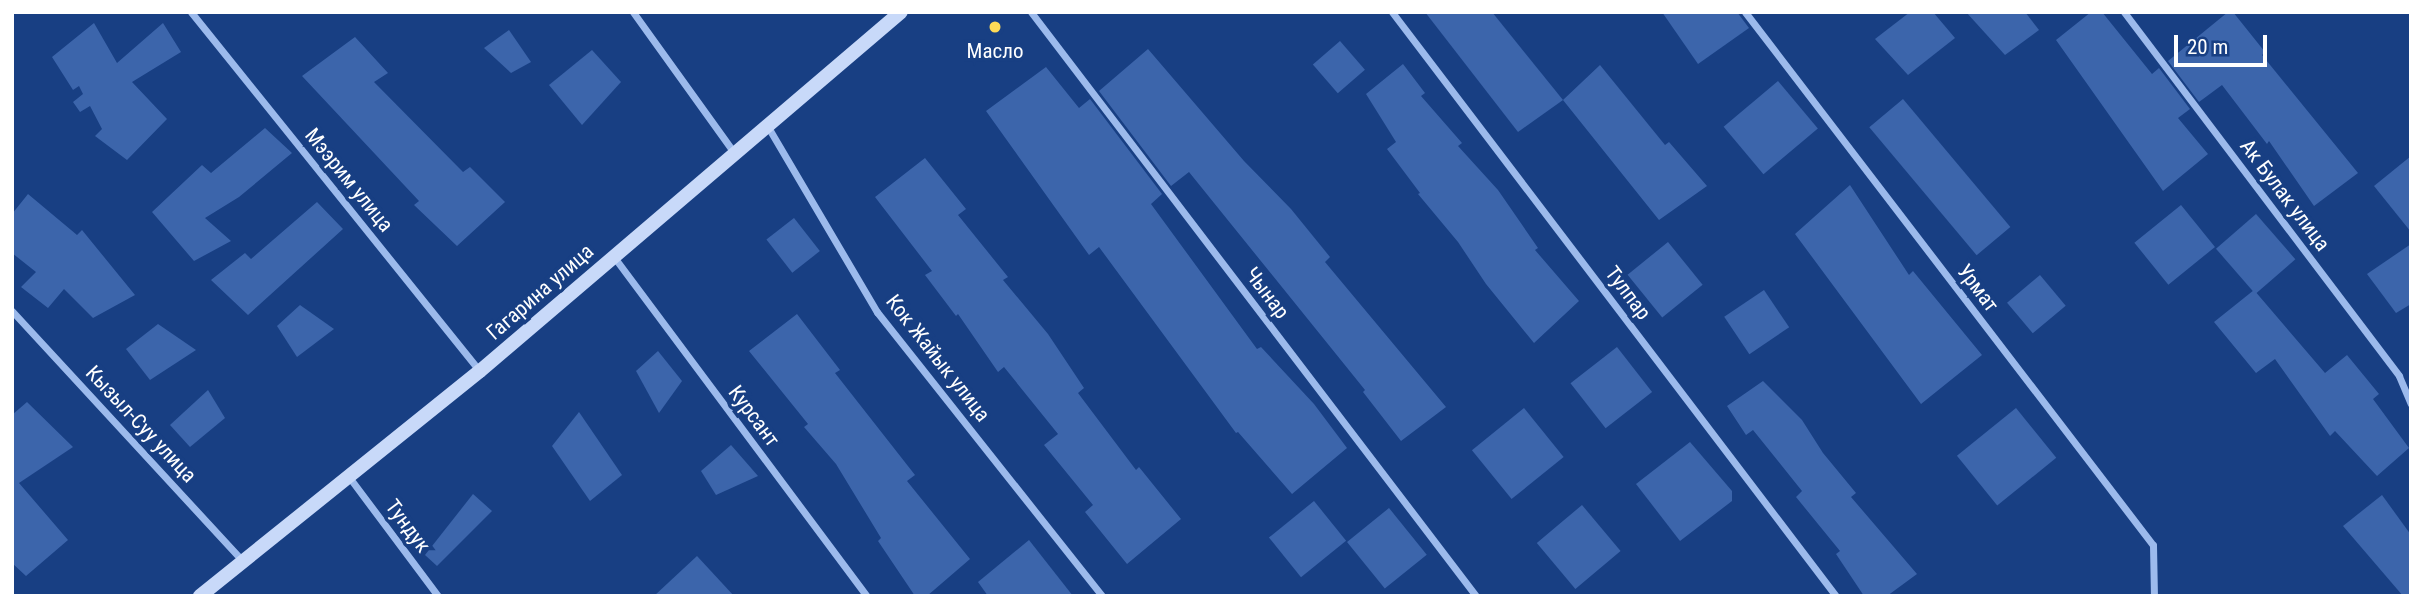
<!DOCTYPE html>
<html>
<head>
<meta charset="utf-8">
<style>
	body { margin:0 }
	#map { position:relative; width:2423px; height:608px; overflow:hidden; background:#183f83; font-family:"Roboto Condensed",sans-serif }
	div>[style] { position:absolute }
	[style*='--x'] { left:calc(var(--x)*1px); top:calc(var(--y)*1px); width:calc(var(--w)*1px); rotate:calc(var(--a)*1deg) }
	.building>* { inset:0; background:#3c65ab; transform-origin:0 0 }
	.minor>* { height:7px; margin:-3.5px; padding:0 3.5px; transform-origin:3.5px; border-radius:3.5px; background:#9cbaec }
	.secondary>* { height:14px; margin:-7px; padding:0 7px; transform-origin:7px; border-radius:7px; background:#c8d9f9 }
	.dots>* { width:19px; height:19px; translate:-50% -50%; box-sizing:border-box; border:4px solid #183f83; border-radius:50% }
	span { translate:-50% -50%; white-space:nowrap; text-align:center; line-height:1.15; -webkit-text-stroke:7px #183f83; paint-order:stroke }
	.poi-label { font-size:21px; color:#fff }
	.street-label { font-size:21px; color:#fff }
	.frame { position:absolute; inset:0; border:14px solid #fff; pointer-events:none }
	.scale { position:absolute; left:2174px; top:35px; width:93px; height:32px; box-sizing:border-box; border:4px solid #fff; border-top:0; padding-left:9px; font-size:21px; line-height:24px; white-space:nowrap; color:#fff; -webkit-text-stroke:5px #183f83; paint-order:stroke }
</style>
</head>
<body>
<div id="map">
	<div class="building">
		<div style="clip-path:polygon(1425px 12px,1492px 12px,1563px 100px,1518px 132px)"></div>
		<div style="clip-path:polygon(1662px 12px,1737px 12px,1749px 28px,1698px 64px)"></div>
		<div style="clip-path:polygon(1910px 12px,1933px 12px,1955px 38px,1908px 75px,1875px 39px)"></div>
		<div style="clip-path:polygon(1966px 12px,2025px 12px,2039px 30px,2005px 55px)"></div>
		<div style="clip-path:polygon(2091px 12px,2102px 12px,2152px 74px,2159px 68px,2190px 109px,2178px 118px,2208px 154px,2163px 191px,2056px 40px)"></div>
		<div style="clip-path:polygon(2228px 12px,2233px 12px,2265px 52px,2262px 55px,2358px 173px,2314px 206px,2269px 141px,2267px 144px,2222px 85px,2199px 102px,2168px 61px)"></div>
		<div style="clip-path:polygon(94px 23px,117px 63px,163px 23px,181px 52px,132px 82px,167px 119px,127px 160px,95px 136px,102px 129px,90px 106px,80px 112px,73px 102px,83px 94px,79px 86px,73px 90px,52px 57px)"></div>
		<div style="clip-path:polygon(509px 30px,531px 62px,511px 73px,484px 48px)"></div>
		<div style="clip-path:polygon(355px 37px,388px 73px,374px 82px,463px 172px,470px 167px,505px 202px,457px 246px,414px 205px,419px 201px,302px 76px)"></div>
		<div style="left:1340px;top:41px;width:38px;height:36px;rotate:49deg"></div>
		<div style="clip-path:polygon(1148px 49px,1244px 161px,1291px 209px,1330px 257px,1325px 262px,1446px 407px,1401px 441px,1363px 392px,1365px 390px,1189px 172px,1171px 186px,1099px 91px)"></div>
		<div style="clip-path:polygon(592px 50px,621px 82px,582px 125px,549px 85px)"></div>
		<div style="clip-path:polygon(1403px 64px,1425px 93px,1421px 96px,1462px 143px,1458px 146px,1498px 190px,1538px 248px,1535px 250px,1579px 301px,1534px 343px,1486px 284px,1458px 242px,1418px 194px,1420px 193px,1387px 149px,1396px 142px,1366px 94px)"></div>
		<div style="clip-path:polygon(1600px 65px,1665px 145px,1669px 142px,1707px 186px,1659px 220px,1563px 100px)"></div>
		<div style="clip-path:polygon(1046px 67px,1079px 108px,1090px 99px,1162px 194px,1151px 204px,1257px 349px,1261px 347px,1314px 404px,1347px 448px,1292px 494px,1238px 432px,1236px 433px,1099px 247px,1089px 255px,986px 111px)"></div>
		<div style="left:1778px;top:81px;width:62px;height:71px;rotate:50deg"></div>
		<div style="left:1903px;top:99px;width:167px;height:44px;rotate:50deg"></div>
		<div style="clip-path:polygon(265px 128px,292px 153px,239px 197px,205px 218px,231px 241px,194px 261px,152px 212px,202px 165px,211px 173px)"></div>
		<div style="clip-path:polygon(2411px 156px,2411px 232px,2374px 186px)"></div>
		<div style="clip-path:polygon(925px 158px,966px 209px,958px 215px,1008px 277px,1003px 280px,1048px 334px,1084px 388px,1078px 393px,1136px 470px,1139px 467px,1181px 519px,1127px 564px,1085px 512px,1093px 505px,1044px 445px,1058px 434px,1004px 367px,998px 372px,958px 314px,956px 316px,925px 275px,932px 271px,875px 197px)"></div>
		<div style="clip-path:polygon(1850px 185px,1909px 275px,1913px 271px,1982px 355px,1921px 404px,1795px 234px)"></div>
		<div style="clip-path:polygon(28px 194px,77px 235px,82px 230px,135px 295px,93px 318px,64px 289px,48px 308px,21px 287px,36px 272px,12px 253px,12px 214px)"></div>
		<div style="clip-path:polygon(317px 202px,343px 229px,248px 315px,211px 280px,245px 253px,251px 259px)"></div>
		<div style="left:2181px;top:205px;width:54px;height:60px;rotate:51deg"></div>
		<div style="left:2256px;top:214px;width:60px;height:53px;rotate:49deg"></div>
		<div style="left:794px;top:218px;width:42px;height:35px;rotate:52deg"></div>
		<div style="left:1668px;top:242px;width:55px;height:52px;rotate:51deg"></div>
		<div style="clip-path:polygon(2411px 244px,2411px 304px,2396px 313px,2367px 274px)"></div>
		<div style="left:2040px;top:275px;width:40px;height:43px;rotate:50deg"></div>
		<div style="left:1764px;top:290px;width:45px;height:48px;rotate:56deg"></div>
		<div style="clip-path:polygon(2254px 290px,2325px 373px,2347px 355px,2379px 394px,2373px 399px,2409px 448px,2377px 476px,2335px 431px,2330px 436px,2275px 359px,2256px 373px,2214px 322px)"></div>
		<div style="clip-path:polygon(300px 305px,334px 329px,297px 357px,277px 326px)"></div>
		<div style="clip-path:polygon(797px 314px,840px 370px,835px 373px,915px 475px,907px 481px,970px 559px,927px 596px,915px 596px,878px 541px,881px 538px,836px 464px,804px 427px,808px 424px,749px 351px)"></div>
		<div style="clip-path:polygon(158px 324px,196px 350px,150px 380px,126px 349px)"></div>
		<div style="left:1617px;top:347px;width:57px;height:59px;rotate:52deg"></div>
		<div style="clip-path:polygon(658px 351px,682px 381px,659px 413px,636px 371px)"></div>
		<div style="clip-path:polygon(1763px 381px,1802px 420px,1823px 453px,1856px 493px,1851px 497px,1917px 574px,1887px 596px,1864px 596px,1836px 554px,1840px 551px,1796px 497px,1802px 491px,1753px 430px,1746px 435px,1727px 406px)"></div>
		<div style="clip-path:polygon(208px 390px,225px 418px,190px 447px,170px 425px)"></div>
		<div style="clip-path:polygon(27px 402px,73px 447px,19px 483px,68px 540px,26px 576px,12px 563px,12px 415px)"></div>
		<div style="left:1524px;top:408px;width:63px;height:67px;rotate:51deg"></div>
		<div style="left:2016px;top:408px;width:64px;height:76px;rotate:51deg"></div>
		<div style="clip-path:polygon(579px 412px,622px 475px,590px 501px,552px 446px)"></div>
		<div style="clip-path:polygon(1690px 442px,1732px 491px,1732px 501px,1680px 541px,1636px 484px)"></div>
		<div style="clip-path:polygon(731px 445px,758px 476px,716px 495px,701px 471px)"></div>
		<div style="clip-path:polygon(473px 494px,492px 511px,437px 566px,425px 555px)"></div>
		<div style="clip-path:polygon(2382px 495px,2411px 535px,2411px 596px,2403px 596px,2343px 526px)"></div>
		<div style="left:1314px;top:501px;width:51px;height:58px;rotate:51deg"></div>
		<div style="left:1582px;top:505px;width:60px;height:59px;rotate:50deg"></div>
		<div style="left:1389px;top:508px;width:60px;height:54px;rotate:51deg"></div>
		<div style="clip-path:polygon(1029px 540px,1073px 596px,988px 596px,978px 582px)"></div>
		<div style="clip-path:polygon(697px 556px,734px 596px,654px 596px)"></div>
	</div>
	<div class="minor">
		<div style="--x:191;--y:12;--w:461;--a:51.2"></div>
		<div style="--x:633;--y:12;--w:175;--a:54.3"></div>
		<div style="--x:1031;--y:12;--w:734;--a:52.69"></div>
		<div style="--x:1392;--y:12;--w:734;--a:52.76"></div>
		<div style="--x:1745;--y:12;--w:671;--a:52.57"></div>
		<div style="--x:2153;--y:545;--w:51;--a:88.9"></div>
		<div style="--x:2124;--y:12;--w:456;--a:52.9"></div>
		<div style="--x:2399;--y:376;--w:30;--a:67"></div>
		<div style="--x:768;--y:127;--w:215;--a:59.5"></div>
		<div style="--x:877;--y:312;--w:362;--a:51.6"></div>
		<div style="--x:614;--y:257;--w:423;--a:53.3"></div>
		<div style="--x:12;--y:311;--w:340;--a:47.3"></div>
		<div style="--x:349;--y:477;--w:149;--a:53.2"></div>
	</div>
	<div class="secondary">
		<div style="--x:200;--y:596;--w:359;--a:-38.8"></div>
		<div style="--x:480;--y:371;--w:553;--a:-40.46"></div>
	</div>
	<div class="dots">
		<div style="left:995px;top:27px;background:#ffdb57"></div>
	</div>
	<div class="poi-label">
		<span style="left:995px;top:51px">Масло</span>
	</div>
	<div class="street-label">
		<span style="left:349px;top:180px;rotate:51deg">Мээрим улица</span>
		<span style="left:2285px;top:195px;rotate:53deg">Ак Булак улица</span>
		<span style="left:1978px;top:288px;rotate:53deg">Урмат</span>
		<span style="left:540px;top:292px;rotate:-41deg">Гагарина улица</span>
		<span style="left:1267px;top:293px;rotate:53deg">Чынар</span>
		<span style="left:1628px;top:293px;rotate:53deg">Тулпар</span>
		<span style="left:938px;top:358px;rotate:52deg">Кок Жайык улица</span>
		<span style="left:754px;top:416px;rotate:53deg">Курсант</span>
		<span style="left:141px;top:424px;rotate:47deg">Кызыл-Суу улица</span>
		<span style="left:408px;top:526px;rotate:53deg">Тундук</span>
	</div>
	<div class="frame"></div>
	<div class="scale">20 m</div>
</div>
</body>
</html>
